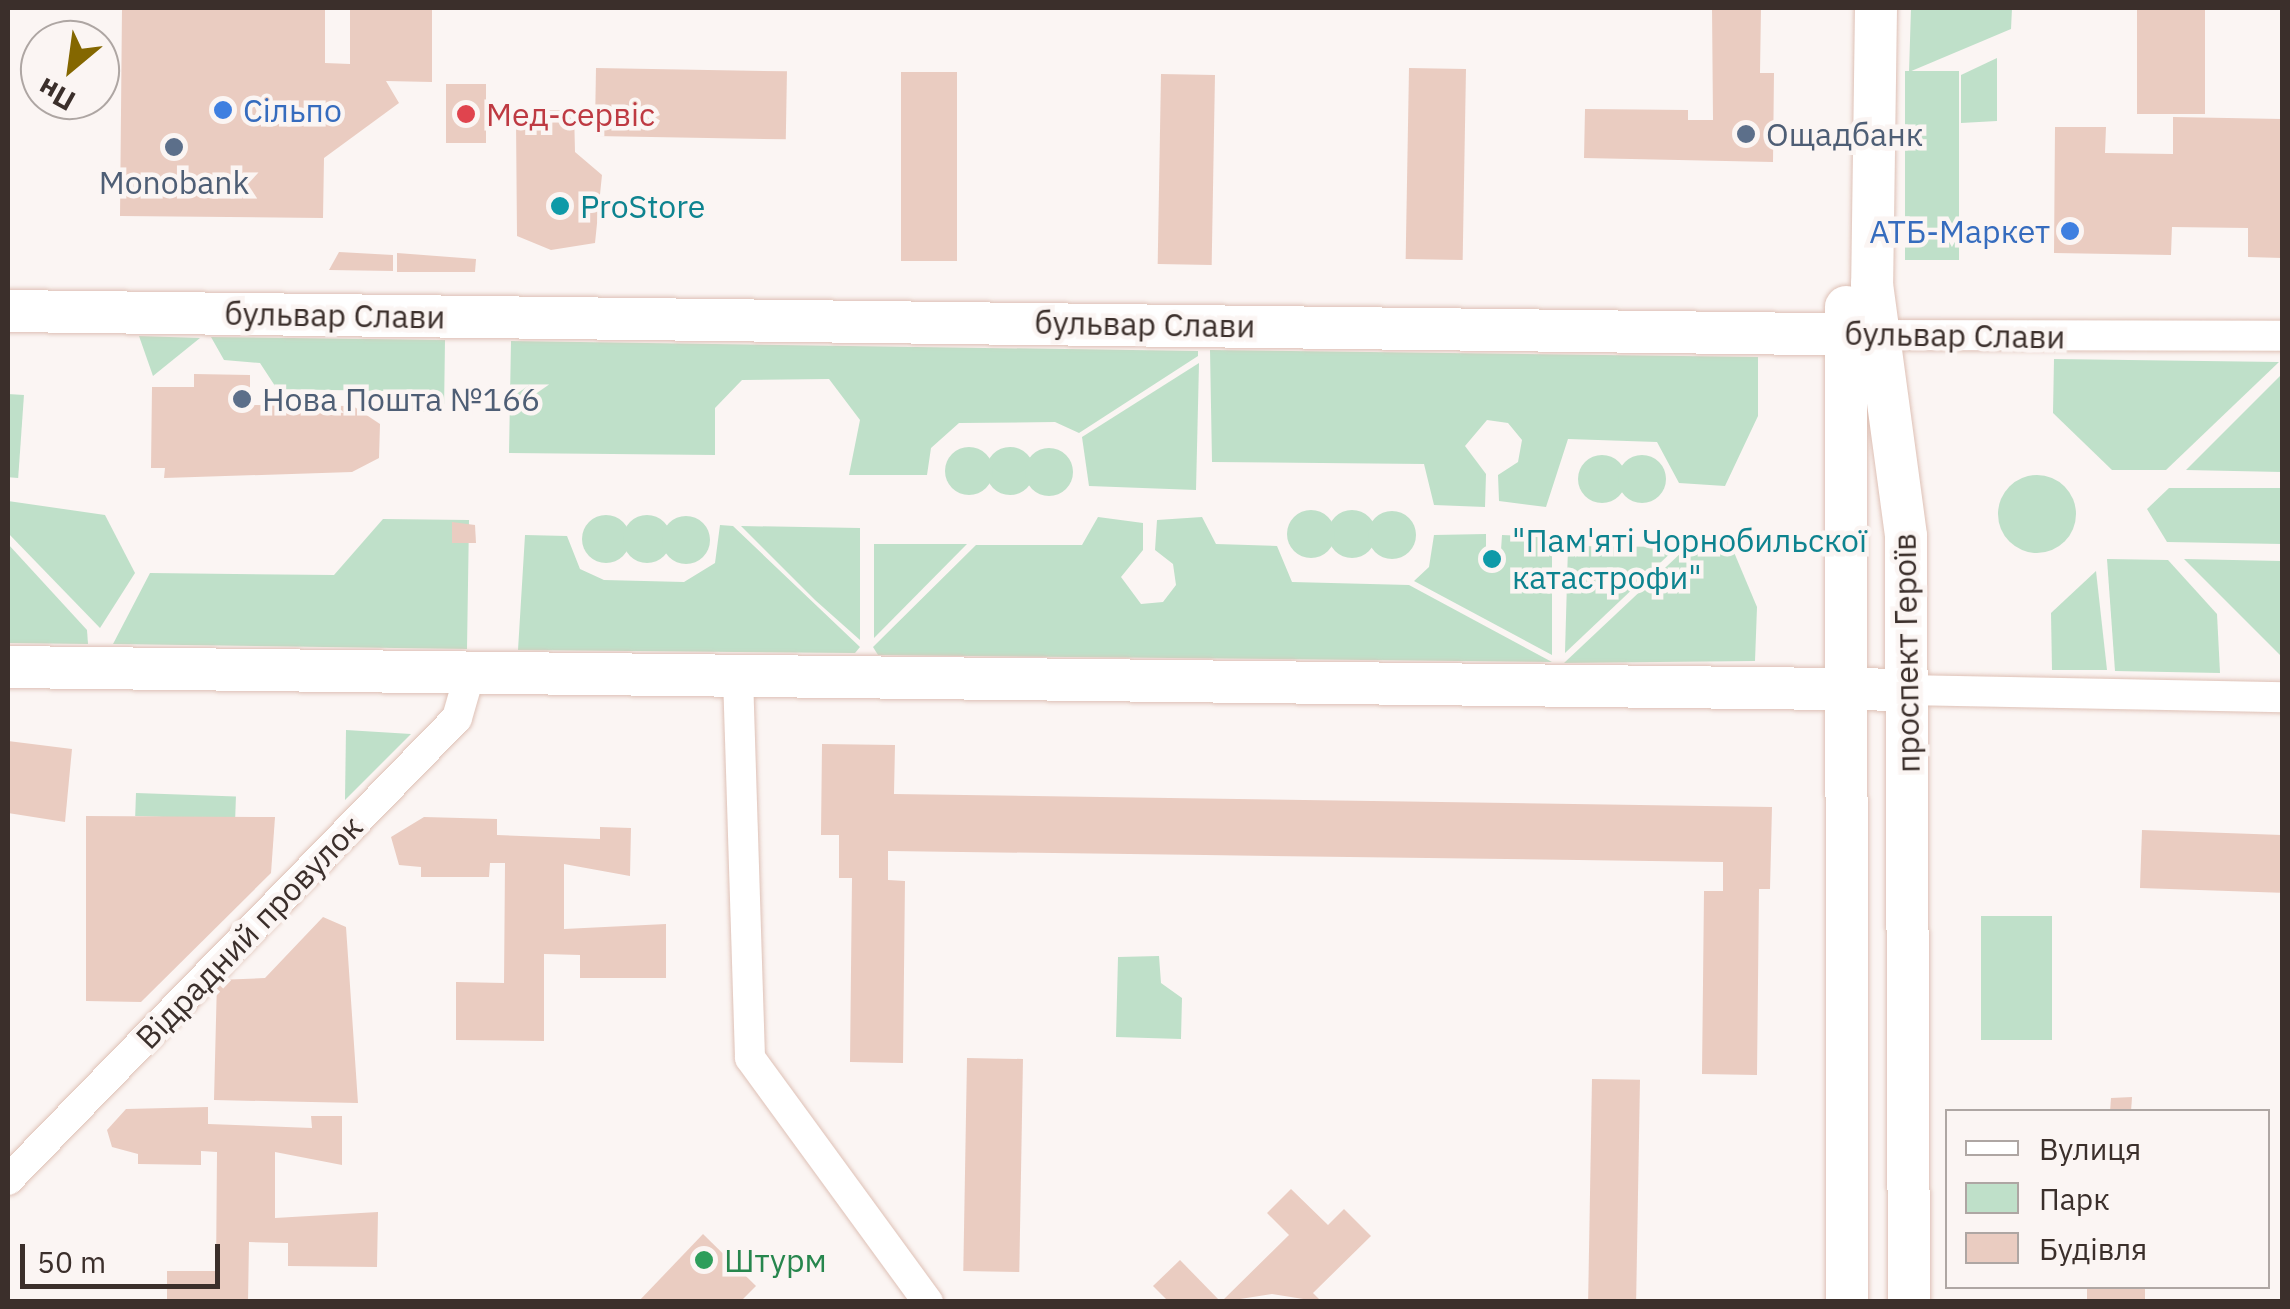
<!DOCTYPE html>
<html>
<head>
<meta charset="utf-8">
<style>
	body { margin:0 }
	#map { position:relative; width:2290px; height:1309px; overflow:hidden; background:#fbf5f3; font-family:"IBM Plex Sans",sans-serif }
	div>[style] { position:absolute }
	[style*='--x'] { left:calc(var(--x)*1px); top:calc(var(--y)*1px); width:calc(var(--w)*1px); rotate:calc(var(--a)*1deg) }
	.green>* { inset:0; background:#bfe0c9; transform-origin:0 0 }
	.round { border-radius:50% }
	.building>* { inset:0; background:#eaccc1; transform-origin:0 0 }
	.roads { filter:drop-shadow(0 0 2px #dec1b6) drop-shadow(0 0 2px #dec1b6) }
	.minor>* { height:30px; margin:-15px; padding:0 15px; transform-origin:15px; border-radius:15px; background:#fff }
	.secondary>* { height:42px; margin:-21px; padding:0 21px; transform-origin:21px; border-radius:21px; background:#fff }
	.dots>* { width:28px; height:28px; translate:-50% -50%; box-sizing:border-box; border:5px solid #fbf5f3; border-radius:50% }
	span { translate:-50% -50%; white-space:nowrap; text-align:center; line-height:1.15; -webkit-text-stroke:9px #fbf5f3; paint-order:stroke }
	.shop-label { font-size:32px; color:#366cbe }
	.left { translate:0 -50%; text-align:left }
	.right { translate:-100% -50%; text-align:right }
	.health-label { font-size:32px; color:#be3a42 }
	.service-label { font-size:32px; color:#4e5e75 }
	.culture-label { font-size:32px; color:#0d838f }
	.street-label { font-size:32px; color:#3b2f2b }
	.leisure-label { font-size:32px; color:#27864d }
	.frame { position:absolute; inset:0; border:10px solid #3b2f2b; pointer-events:none }
	.legend { position:absolute; left:1945px; top:1109px; width:325px; height:180px; box-sizing:border-box; background:#fbf5f3; border:2px solid #aea6a3; margin:0; padding:12px 18px; list-style:none; font-size:30px; color:#3b2f2b }
	.legend li { display:flex; align-items:center; gap:20px; height:50px }
	.legend b { width:50px; border:2px solid #aea6a3 }
	.north { position:absolute; left:20px; top:20px; width:100px; height:100px; box-sizing:border-box; background:#fbf5f3; border:2px solid #aea6a3; border-radius:50%; rotate:209deg; font-size:28px; font-weight:700; line-height:40px; text-align:center; color:#3b2f2b }
	.north::after { content:''; display:block; margin:auto; width:35px; height:45px; background:#846700; clip-path:polygon(50% 0,100% 100%,50% 72%,0 100%) }
	.scale { position:absolute; left:20px; top:1244px; width:200px; height:45px; box-sizing:border-box; border:5px solid #3b2f2b; border-top:0; padding-left:12px; font-size:30px; line-height:35px; white-space:nowrap; color:#3b2f2b; -webkit-text-stroke:8px #fbf5f3; paint-order:stroke }
</style>
</head>
<body>
<div id="map">
	<div class="green">
		<div style="clip-path:polygon(1911px 8px,2012px 8px,2011px 29px,1909px 72px)"></div>
		<div style="clip-path:polygon(1997px 58px,1997px 121px,1961px 123px,1961px 75px)"></div>
		<div style="left:1959px;top:71px;width:189px;height:54px;rotate:90deg"></div>
		<div style="clip-path:polygon(139px 336px,200px 338px,153px 376px)"></div>
		<div style="clip-path:polygon(211px 337px,445px 340px,444px 412px,414px 412px,385px 391px,277px 389px,260px 363px,224px 360px)"></div>
		<div style="clip-path:polygon(511px 341px,1198px 351px,1198px 356px,1079px 433px,1055px 422px,959px 423px,931px 448px,927px 475px,849px 475px,860px 420px,829px 379px,742px 380px,715px 408px,715px 455px,509px 453px)"></div>
		<div style="clip-path:polygon(1210px 350px,1758px 357px,1758px 416px,1725px 486px,1679px 483px,1657px 442px,1568px 439px,1546px 507px,1499px 501px,1498px 475px,1518px 462px,1522px 440px,1508px 423px,1487px 420px,1465px 446px,1486px 474px,1485px 507px,1434px 505px,1424px 464px,1212px 462px)"></div>
		<div style="clip-path:polygon(2054px 359px,2279px 362px,2166px 470px,2112px 470px,2053px 413px)"></div>
		<div style="clip-path:polygon(1199px 363px,1196px 490px,1089px 486px,1082px 437px)"></div>
		<div style="clip-path:polygon(2282px 374px,2282px 472px,2186px 470px)"></div>
		<div style="left:8px;top:394px;width:16px;height:83px;rotate:4deg"></div>
		<div class="round" style="left:986px;top:447px;width:48px;height:48px"></div>
		<div class="round" style="left:945px;top:447px;width:48px;height:48px"></div>
		<div class="round" style="left:1025px;top:448px;width:48px;height:48px"></div>
		<div class="round" style="left:1578px;top:455px;width:48px;height:48px"></div>
		<div class="round" style="left:1618px;top:455px;width:48px;height:48px"></div>
		<div class="round" style="left:1998px;top:475px;width:78px;height:78px"></div>
		<div style="clip-path:polygon(2169px 488px,2282px 488px,2282px 544px,2167px 542px,2147px 509px)"></div>
		<div style="clip-path:polygon(8px 501px,105px 515px,135px 573px,100px 628px,8px 533px)"></div>
		<div class="round" style="left:1328px;top:510px;width:48px;height:48px"></div>
		<div class="round" style="left:1287px;top:510px;width:48px;height:48px"></div>
		<div class="round" style="left:1368px;top:511px;width:48px;height:48px"></div>
		<div class="round" style="left:582px;top:515px;width:48px;height:48px"></div>
		<div class="round" style="left:623px;top:515px;width:48px;height:48px"></div>
		<div class="round" style="left:662px;top:516px;width:48px;height:48px"></div>
		<div style="clip-path:polygon(1098px 517px,1143px 523px,1143px 550px,1121px 577px,1141px 604px,1163px 602px,1176px 585px,1173px 564px,1155px 550px,1157px 520px,1202px 517px,1216px 544px,1277px 546px,1292px 582px,1409px 585px,1552px 662px,878px 655px,873px 647px,976px 545px,1082px 545px)"></div>
		<div style="clip-path:polygon(383px 519px,469px 520px,467px 649px,113px 644px,150px 573px,334px 575px)"></div>
		<div style="clip-path:polygon(720px 525px,733px 526px,860px 647px,855px 653px,518px 650px,525px 535px,567px 536px,580px 569px,604px 580px,684px 582px,715px 563px)"></div>
		<div style="clip-path:polygon(741px 526px,860px 528px,860px 640px,815px 600px)"></div>
		<div style="clip-path:polygon(1486px 534px,1486px 565px,1500px 565px,1502px 535px,1552px 537px,1552px 655px,1414px 581px,1429px 567px,1434px 535px)"></div>
		<div style="clip-path:polygon(1700px 535px,1728px 538px,1757px 607px,1755px 661px,1564px 663px)"></div>
		<div style="clip-path:polygon(8px 544px,87px 630px,88px 644px,8px 643px)"></div>
		<div style="clip-path:polygon(874px 544px,967px 544px,874px 638px)"></div>
		<div style="clip-path:polygon(1568px 546px,1677px 547px,1565px 653px)"></div>
		<div style="clip-path:polygon(2107px 559px,2168px 560px,2217px 614px,2220px 673px,2115px 671px)"></div>
		<div style="clip-path:polygon(2184px 559px,2282px 561px,2282px 656px,2281px 656px)"></div>
		<div style="clip-path:polygon(2096px 571px,2107px 670px,2052px 670px,2051px 613px)"></div>
		<div style="clip-path:polygon(346px 730px,411px 734px,345px 800px)"></div>
		<div style="left:136px;top:793px;width:100px;height:23px;rotate:2deg"></div>
		<div style="left:1981px;top:916px;width:71px;height:124px"></div>
		<div style="clip-path:polygon(1159px 956px,1161px 983px,1182px 998px,1181px 1039px,1116px 1037px,1118px 957px)"></div>
	</div>
	<div class="building">
		<div style="clip-path:polygon(122px 8px,325px 8px,325px 63px,350px 64px,350px 8px,432px 8px,432px 82px,386px 81px,399px 103px,324px 158px,323px 218px,120px 216px)"></div>
		<div style="clip-path:polygon(1712px 8px,1761px 8px,1760px 73px,1774px 73px,1773px 162px,1584px 158px,1585px 109px,1688px 110px,1688px 120px,1713px 120px)"></div>
		<div style="left:2137px;top:8px;width:68px;height:106px"></div>
		<div style="left:596px;top:68px;width:191px;height:68px;rotate:1deg"></div>
		<div style="left:1409px;top:68px;width:57px;height:191px;rotate:1deg"></div>
		<div style="left:901px;top:72px;width:56px;height:189px"></div>
		<div style="left:1161px;top:74px;width:54px;height:190px;rotate:1deg"></div>
		<div style="left:446px;top:84px;width:40px;height:59px"></div>
		<div style="clip-path:polygon(527px 110px,574px 110px,575px 152px,602px 175px,595px 243px,551px 250px,517px 236px,516px 121px)"></div>
		<div style="clip-path:polygon(2173px 117px,2282px 119px,2282px 258px,2248px 257px,2248px 228px,2172px 227px,2171px 255px,2054px 253px,2055px 127px,2106px 127px,2105px 153px,2173px 154px)"></div>
		<div style="clip-path:polygon(339px 252px,393px 255px,393px 271px,329px 270px)"></div>
		<div style="clip-path:polygon(397px 253px,476px 259px,475px 272px,397px 272px)"></div>
		<div style="clip-path:polygon(194px 374px,250px 375px,250px 405px,353px 406px,380px 424px,379px 458px,352px 472px,164px 478px,165px 468px,151px 468px,152px 387px,194px 387px)"></div>
		<div style="clip-path:polygon(452px 522px,475px 525px,476px 543px,452px 543px)"></div>
		<div style="clip-path:polygon(8px 741px,72px 749px,65px 822px,8px 813px)"></div>
		<div style="clip-path:polygon(822px 744px,895px 745px,894px 794px,1772px 807px,1770px 889px,1759px 889px,1757px 1075px,1702px 1074px,1704px 891px,1723px 891px,1723px 862px,1205px 855px,888px 851px,888px 880px,905px 881px,903px 1063px,850px 1062px,852px 878px,839px 878px,839px 835px,821px 835px)"></div>
		<div style="clip-path:polygon(86px 816px,275px 817px,271px 873px,141px 1002px,86px 1001px)"></div>
		<div style="clip-path:polygon(424px 817px,497px 819px,497px 835px,600px 839px,600px 827px,631px 828px,630px 876px,564px 864px,564px 929px,666px 924px,666px 978px,580px 978px,580px 955px,544px 954px,544px 1041px,456px 1040px,456px 982px,504px 983px,505px 863px,490px 863px,489px 877px,421px 877px,421px 867px,399px 865px,391px 837px)"></div>
		<div style="left:2142px;top:830px;width:140px;height:58px;rotate:2deg"></div>
		<div style="clip-path:polygon(323px 917px,346px 927px,358px 1103px,214px 1100px,217px 980px,265px 978px)"></div>
		<div style="left:967px;top:1058px;width:56px;height:213px;rotate:1deg"></div>
		<div style="left:1592px;top:1079px;width:48px;height:223px;rotate:1deg"></div>
		<div style="clip-path:polygon(2132px 1097px,2131px 1112px,2110px 1112px,2111px 1098px)"></div>
		<div style="clip-path:polygon(208px 1107px,208px 1124px,312px 1128px,311px 1116px,342px 1116px,342px 1165px,275px 1152px,275px 1218px,378px 1212px,377px 1267px,288px 1266px,288px 1243px,249px 1242px,248px 1302px,167px 1302px,167px 1271px,216px 1271px,217px 1152px,201px 1151px,201px 1165px,138px 1164px,138px 1154px,112px 1147px,107px 1130px,126px 1109px)"></div>
		<div style="clip-path:polygon(1291px 1189px,1328px 1225px,1344px 1209px,1371px 1236px,1313px 1293px,1322px 1302px,1272px 1294px,1221px 1302px,1289px 1235px,1267px 1213px)"></div>
		<div style="clip-path:polygon(703px 1234px,756px 1286px,740px 1302px,638px 1302px)"></div>
		<div style="clip-path:polygon(1180px 1260px,1221px 1302px,1169px 1302px,1153px 1286px)"></div>
		<div style="left:2087px;top:1286px;width:58px;height:16px"></div>
	</div>
	<div class="roads">
		<div class="minor">
			<div style="--x:1879;--y:335;--w:403;--a:0.1"></div>
			<div style="--x:738;--y:676;--w:382;--a:88.2"></div>
			<div style="--x:750;--y:1058;--w:302;--a:53.9"></div>
			<div style="--x:1907;--y:690;--w:375;--a:1.1"></div>
			<div style="--x:8;--y:1180;--w:644;--a:-45.82"></div>
			<div style="--x:457;--y:718;--w:47;--a:-73.9"></div>
		</div>
		<div class="secondary">
			<div style="--x:1876;--y:8;--w:276;--a:90.8"></div>
			<div style="--x:1872;--y:284;--w:254;--a:82.3"></div>
			<div style="--x:1906;--y:536;--w:766;--a:89.78"></div>
			<div style="--x:1846;--y:307;--w:995;--a:89.94"></div>
			<div style="--x:8;--y:311;--w:1871;--a:0.73"></div>
			<div style="--x:8;--y:667;--w:1899;--a:0.69"></div>
		</div>
	</div>
	<div class="dots">
		<div style="left:223px;top:110px;background:#3f7fe0"></div>
		<div style="left:466px;top:114px;background:#e0444e"></div>
		<div style="left:1746px;top:134px;background:#5c6f8a"></div>
		<div style="left:174px;top:147px;background:#5c6f8a"></div>
		<div style="left:560px;top:206px;background:#0f9aa8"></div>
		<div style="left:2070px;top:231px;background:#3f7fe0"></div>
		<div style="left:242px;top:399px;background:#5c6f8a"></div>
		<div style="left:1492px;top:559px;background:#0f9aa8"></div>
		<div style="left:704px;top:1260px;background:#2e9e5b"></div>
	</div>
	<div class="shop-label">
		<span class="left" style="left:243px;top:110px">Сільпо</span>
		<span class="right" style="left:2050px;top:231px">АТБ-Маркет</span>
	</div>
	<div class="health-label">
		<span class="left" style="left:486px;top:114px">Мед-сервіс</span>
	</div>
	<div class="service-label">
		<span class="left" style="left:1766px;top:134px">Ощадбанк</span>
		<span style="left:174px;top:182px">Monobank</span>
		<span class="left" style="left:262px;top:399px">Нова Пошта №166</span>
	</div>
	<div class="culture-label">
		<span class="left" style="left:580px;top:206px">ProStore</span>
		<span class="left" style="left:1512px;top:559px">"Пам'яті Чорнобильскої<br>катастрофи"</span>
	</div>
	<div class="street-label">
		<span style="left:335px;top:315px;rotate:1deg">бульвар Слави</span>
		<span style="left:1145px;top:324px;rotate:1deg">бульвар Слави</span>
		<span style="left:1955px;top:335px;rotate:1deg">бульвар Слави</span>
		<span style="left:1906px;top:653px;rotate:-91deg">проспект Героїв</span>
		<span style="left:249px;top:932px;rotate:-46deg">Відрадний провулок</span>
	</div>
	<div class="leisure-label">
		<span class="left" style="left:724px;top:1260px">Штурм</span>
	</div>
	<div class="frame"></div>
	<ul class="legend">
	<li><b style="height:12px;background:#fff"></b>Вулиця</li>
	<li><b style="height:28px;background:#bfe0c9"></b>Парк</li>
	<li><b style="height:28px;background:#eaccc1"></b>Будівля</li>
	</ul>
	<div class="north">Пн</div>
	<div class="scale">50 m</div>
</div>
</body>
</html>
